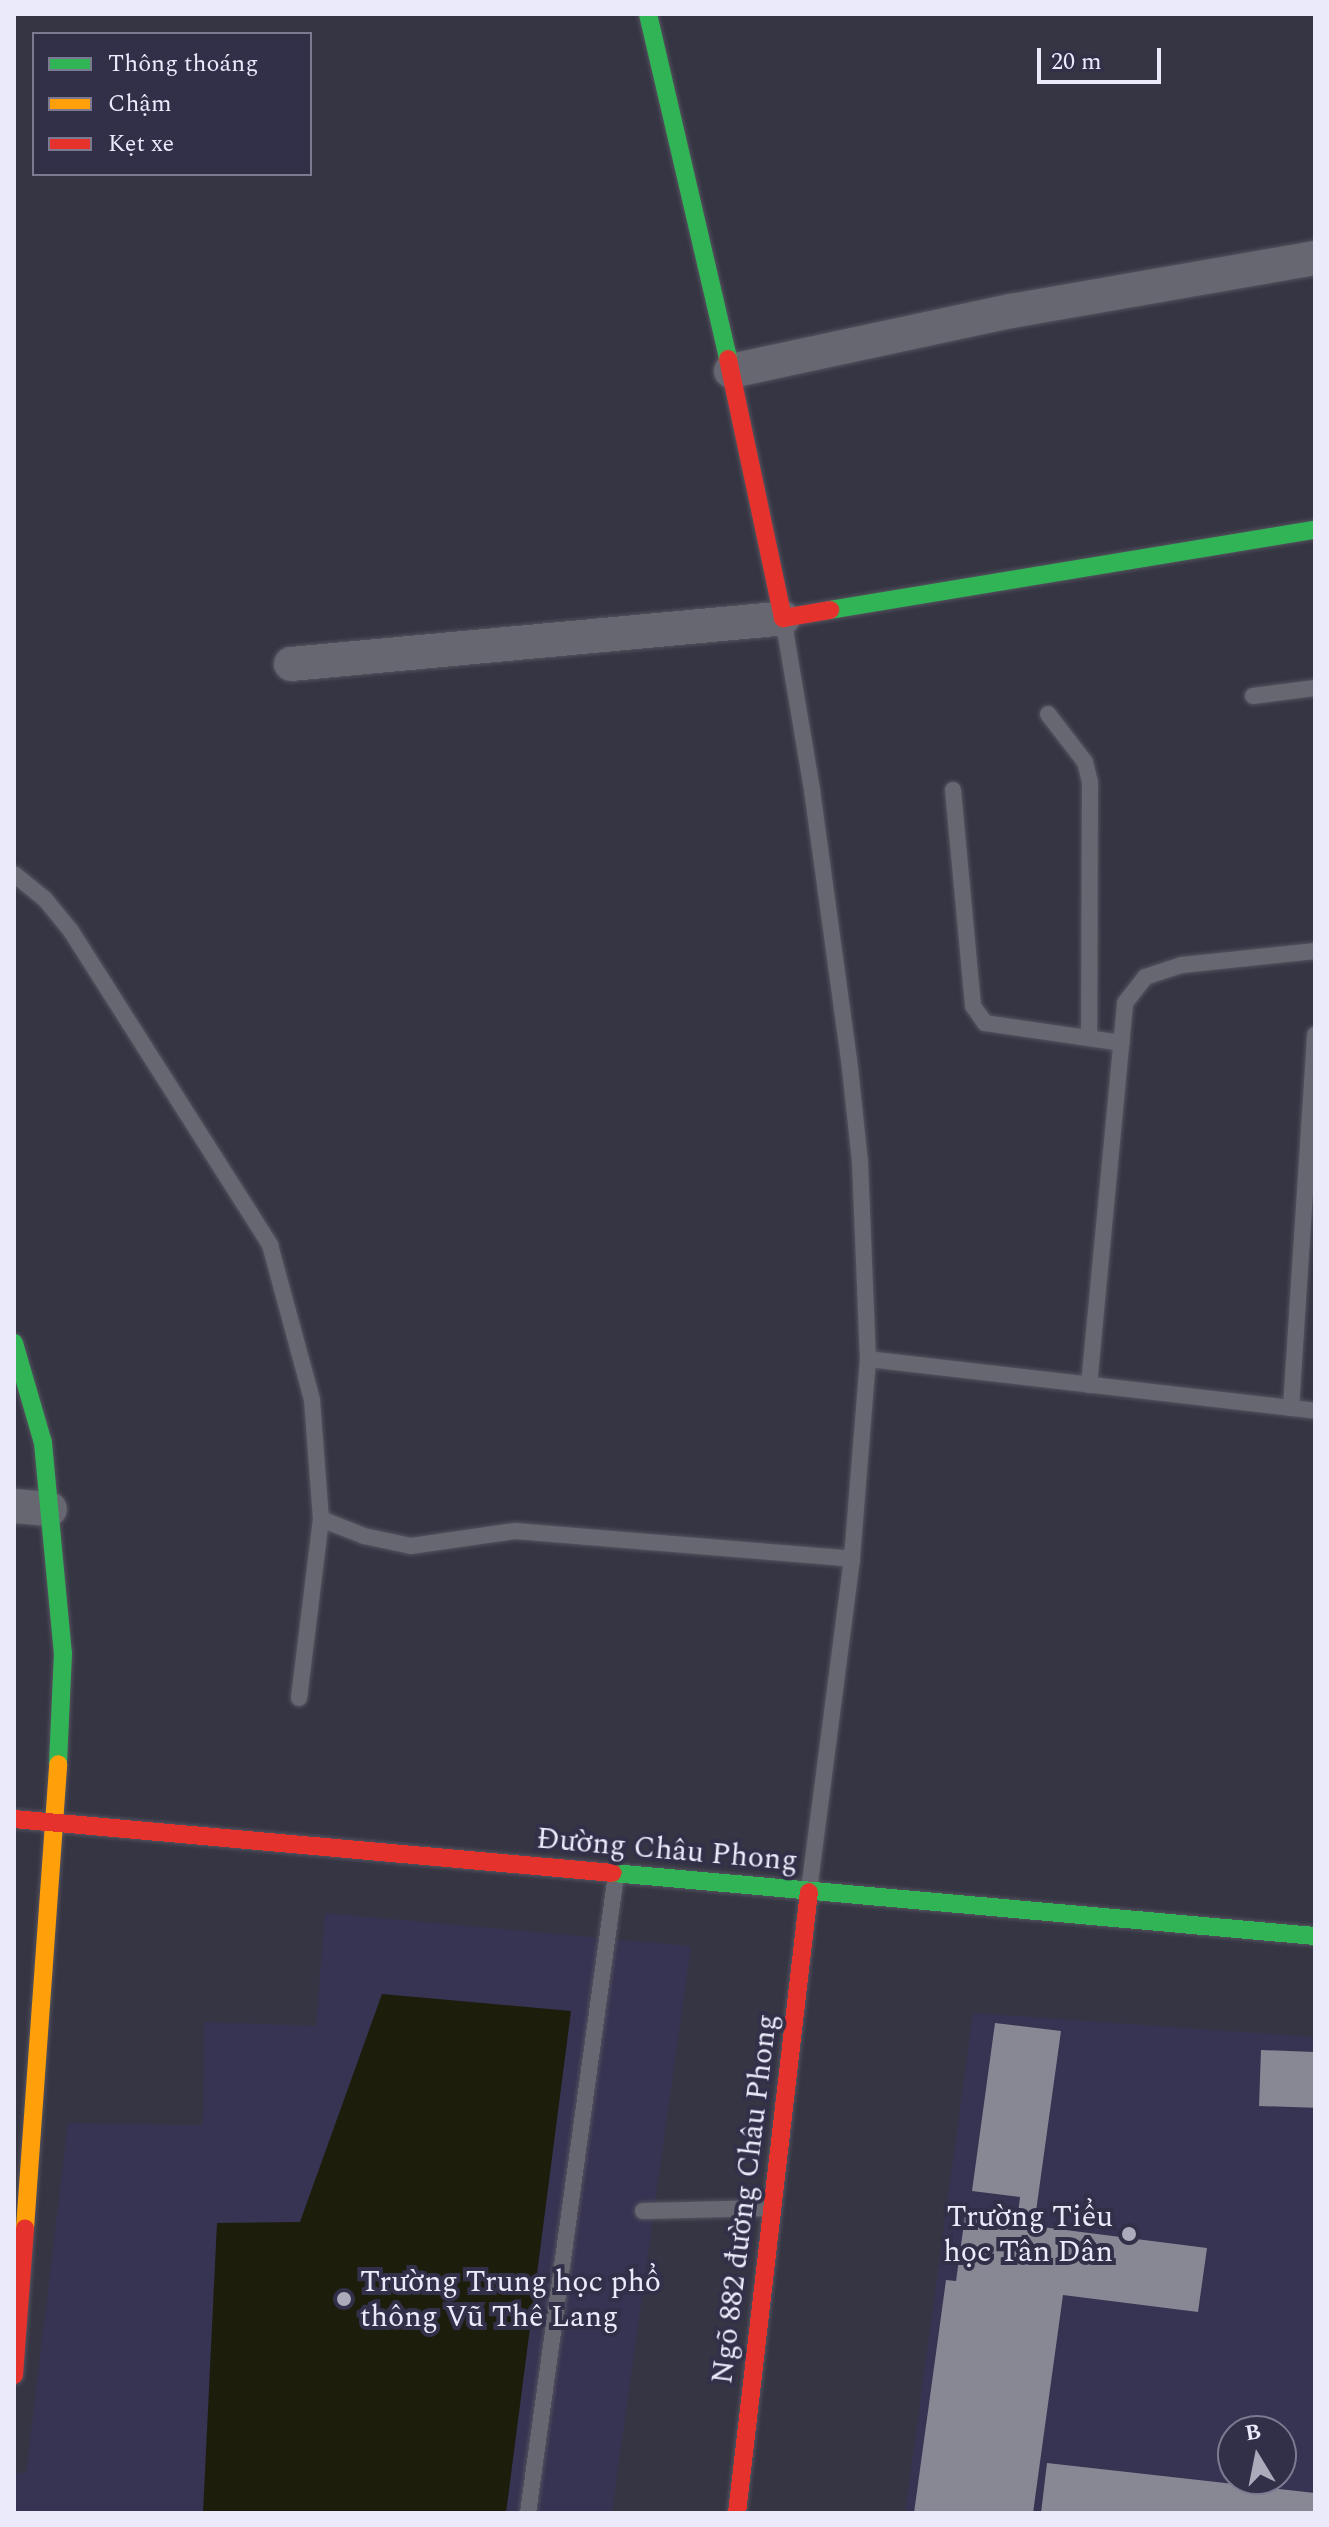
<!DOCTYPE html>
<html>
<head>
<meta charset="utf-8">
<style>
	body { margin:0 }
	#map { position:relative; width:1329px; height:2527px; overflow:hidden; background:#363543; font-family:Spectral,serif }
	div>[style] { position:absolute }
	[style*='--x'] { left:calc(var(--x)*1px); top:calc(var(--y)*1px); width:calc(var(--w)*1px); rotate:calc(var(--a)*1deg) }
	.built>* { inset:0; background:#373352 }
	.water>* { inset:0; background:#1c1d0b }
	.building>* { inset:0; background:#888894; transform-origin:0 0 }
	.roads { filter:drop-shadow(0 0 2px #54535f) drop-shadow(0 0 2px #54535f) }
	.lane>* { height:16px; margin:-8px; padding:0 8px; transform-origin:8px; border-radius:8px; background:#676772 }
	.street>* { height:34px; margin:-17px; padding:0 17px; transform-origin:17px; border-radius:17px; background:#676772 }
	.fast>* { height:18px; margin:-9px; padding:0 9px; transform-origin:9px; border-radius:9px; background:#30b455 }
	.slow>* { height:18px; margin:-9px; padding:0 9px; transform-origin:9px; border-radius:9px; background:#ff9f0a }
	.jam>* { height:18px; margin:-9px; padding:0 9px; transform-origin:9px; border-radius:9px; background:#e5322d }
	.dots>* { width:22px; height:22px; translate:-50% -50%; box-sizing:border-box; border:4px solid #322f49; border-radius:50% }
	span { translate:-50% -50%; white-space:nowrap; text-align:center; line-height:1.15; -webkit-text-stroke:8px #322f49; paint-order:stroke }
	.street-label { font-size:30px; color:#ebeafb }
	.poi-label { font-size:30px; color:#ebeafb }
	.right { translate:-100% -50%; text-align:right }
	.left { translate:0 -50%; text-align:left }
	.frame { position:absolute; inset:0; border:16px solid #ebeafb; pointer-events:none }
	.legend { position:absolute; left:32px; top:32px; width:280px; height:144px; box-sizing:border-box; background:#322f49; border:2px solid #7c7a90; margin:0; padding:10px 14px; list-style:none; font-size:24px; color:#ebeafb }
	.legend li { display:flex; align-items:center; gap:16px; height:40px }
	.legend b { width:40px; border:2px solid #7c7a90 }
	.north { position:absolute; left:1217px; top:2415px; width:80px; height:80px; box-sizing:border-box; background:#322f49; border:2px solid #7c7a90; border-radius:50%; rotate:350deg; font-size:22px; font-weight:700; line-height:32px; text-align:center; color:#ebeafb }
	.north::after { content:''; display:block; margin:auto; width:28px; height:36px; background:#acabbb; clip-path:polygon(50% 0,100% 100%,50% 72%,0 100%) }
	.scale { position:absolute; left:1037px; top:48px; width:124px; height:36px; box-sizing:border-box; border:4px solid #ebeafb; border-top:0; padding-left:10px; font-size:24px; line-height:28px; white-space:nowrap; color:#ebeafb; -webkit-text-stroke:6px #322f49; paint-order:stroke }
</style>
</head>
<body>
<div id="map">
	<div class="built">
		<div style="clip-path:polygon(325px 1913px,691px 1946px,612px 2513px,14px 2513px,14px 2473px,26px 2473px,68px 2123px,203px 2125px,204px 2022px,316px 2026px)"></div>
		<div style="clip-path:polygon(evenodd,973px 2013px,1315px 2037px,1315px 2513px,905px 2513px,973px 2013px,1233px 2431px,1281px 2431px,1281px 2479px,1233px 2479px,1233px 2431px)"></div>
	</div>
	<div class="water">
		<div style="clip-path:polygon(382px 1994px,571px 2011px,506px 2513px,203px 2513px,217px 2223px,300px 2222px)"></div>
	</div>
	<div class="building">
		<div style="clip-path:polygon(995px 2023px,1061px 2031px,1034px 2226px,1207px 2248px,1198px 2312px,1063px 2295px,1033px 2513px,914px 2513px,946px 2280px,956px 2281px,965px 2216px,1017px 2223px,1020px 2197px,972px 2191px)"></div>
		<div style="left:1261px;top:2050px;width:54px;height:56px;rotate:2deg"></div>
		<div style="clip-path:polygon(1047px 2463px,1315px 2493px,1315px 2513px,1041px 2513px)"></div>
	</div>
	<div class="roads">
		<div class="lane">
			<div style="--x:783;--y:618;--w:174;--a:80.4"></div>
			<div style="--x:812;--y:790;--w:272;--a:82.2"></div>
			<div style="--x:849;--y:1059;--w:104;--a:83.9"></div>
			<div style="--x:860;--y:1162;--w:197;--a:87.7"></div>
			<div style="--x:868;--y:1359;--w:201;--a:94.6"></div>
			<div style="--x:852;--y:1559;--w:334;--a:97.4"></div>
			<div style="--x:1253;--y:696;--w:63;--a:-7.4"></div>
			<div style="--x:1048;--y:714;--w:61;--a:52.4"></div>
			<div style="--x:1085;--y:762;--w:21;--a:76"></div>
			<div style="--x:1090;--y:782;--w:256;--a:90.2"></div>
			<div style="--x:953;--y:790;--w:217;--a:84.7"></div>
			<div style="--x:973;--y:1006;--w:21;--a:55"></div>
			<div style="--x:985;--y:1023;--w:138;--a:8.3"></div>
			<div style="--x:14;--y:874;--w:38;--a:39"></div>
			<div style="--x:44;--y:898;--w:43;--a:50.7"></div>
			<div style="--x:71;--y:931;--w:372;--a:57.6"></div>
			<div style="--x:270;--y:1245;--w:161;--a:74.8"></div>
			<div style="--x:312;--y:1400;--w:119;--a:85.7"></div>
			<div style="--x:321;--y:1519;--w:46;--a:21.6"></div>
			<div style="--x:364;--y:1536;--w:48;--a:12"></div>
			<div style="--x:411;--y:1546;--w:105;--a:-8.2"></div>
			<div style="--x:515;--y:1531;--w:338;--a:4.7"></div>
			<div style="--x:868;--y:1359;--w:450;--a:6.6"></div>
			<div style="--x:1089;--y:1385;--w:384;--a:-84.6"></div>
			<div style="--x:1125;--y:1003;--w:33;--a:-52"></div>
			<div style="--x:1145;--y:977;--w:39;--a:-18"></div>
			<div style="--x:1182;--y:965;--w:134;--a:-6"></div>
			<div style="--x:1291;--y:1408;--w:374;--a:-86.3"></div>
			<div style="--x:299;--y:1698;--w:180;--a:-83"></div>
			<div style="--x:643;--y:2211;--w:127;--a:-1.4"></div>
			<div style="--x:528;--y:2513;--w:644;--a:-82.15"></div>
		</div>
		<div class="street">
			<div style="--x:731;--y:371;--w:286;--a:-12.1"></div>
			<div style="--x:1011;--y:311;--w:309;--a:-9.9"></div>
			<div style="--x:291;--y:664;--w:494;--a:-5.3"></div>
			<div style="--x:14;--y:1506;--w:36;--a:5"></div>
		</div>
		<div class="fast">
			<div style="--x:648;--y:14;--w:354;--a:76.9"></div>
			<div style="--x:830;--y:610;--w:492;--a:-9.4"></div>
			<div style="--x:14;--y:1343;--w:104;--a:73.8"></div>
			<div style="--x:43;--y:1443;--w:211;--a:84.6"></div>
			<div style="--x:63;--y:1653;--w:111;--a:92.6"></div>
			<div style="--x:613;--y:1873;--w:705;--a:5.13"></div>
		</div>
		<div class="slow">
			<div style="--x:25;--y:2228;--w:465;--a:-85.9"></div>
		</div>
		<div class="jam">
			<div style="--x:728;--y:359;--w:265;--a:78"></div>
			<div style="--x:783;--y:618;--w:48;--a:-9.7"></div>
			<div style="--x:14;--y:1819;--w:601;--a:5.15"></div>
			<div style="--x:14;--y:2375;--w:147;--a:-85.7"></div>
			<div style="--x:737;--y:2513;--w:625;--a:-83.39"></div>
		</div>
	</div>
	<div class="dots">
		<div style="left:1129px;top:2234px;background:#acabbb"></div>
		<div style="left:344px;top:2299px;background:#acabbb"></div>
	</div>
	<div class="street-label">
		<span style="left:667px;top:1850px;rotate:5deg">Đường Châu Phong</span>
		<span style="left:745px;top:2199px;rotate:-83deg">Ngõ 882 đường Châu Phong</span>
	</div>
	<div class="poi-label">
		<span class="right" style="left:1113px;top:2234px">Trường Tiểu<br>học Tân Dân</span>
		<span class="left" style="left:360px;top:2299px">Trường Trung học phổ<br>thông Vũ Thê Lang</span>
	</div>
	<div class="frame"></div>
	<ul class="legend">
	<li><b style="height:10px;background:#30b455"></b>Thông thoáng</li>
	<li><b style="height:10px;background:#ff9f0a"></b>Chậm</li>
	<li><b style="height:10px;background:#e5322d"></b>Kẹt xe</li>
	</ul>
	<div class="north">B</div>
	<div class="scale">20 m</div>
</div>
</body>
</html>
